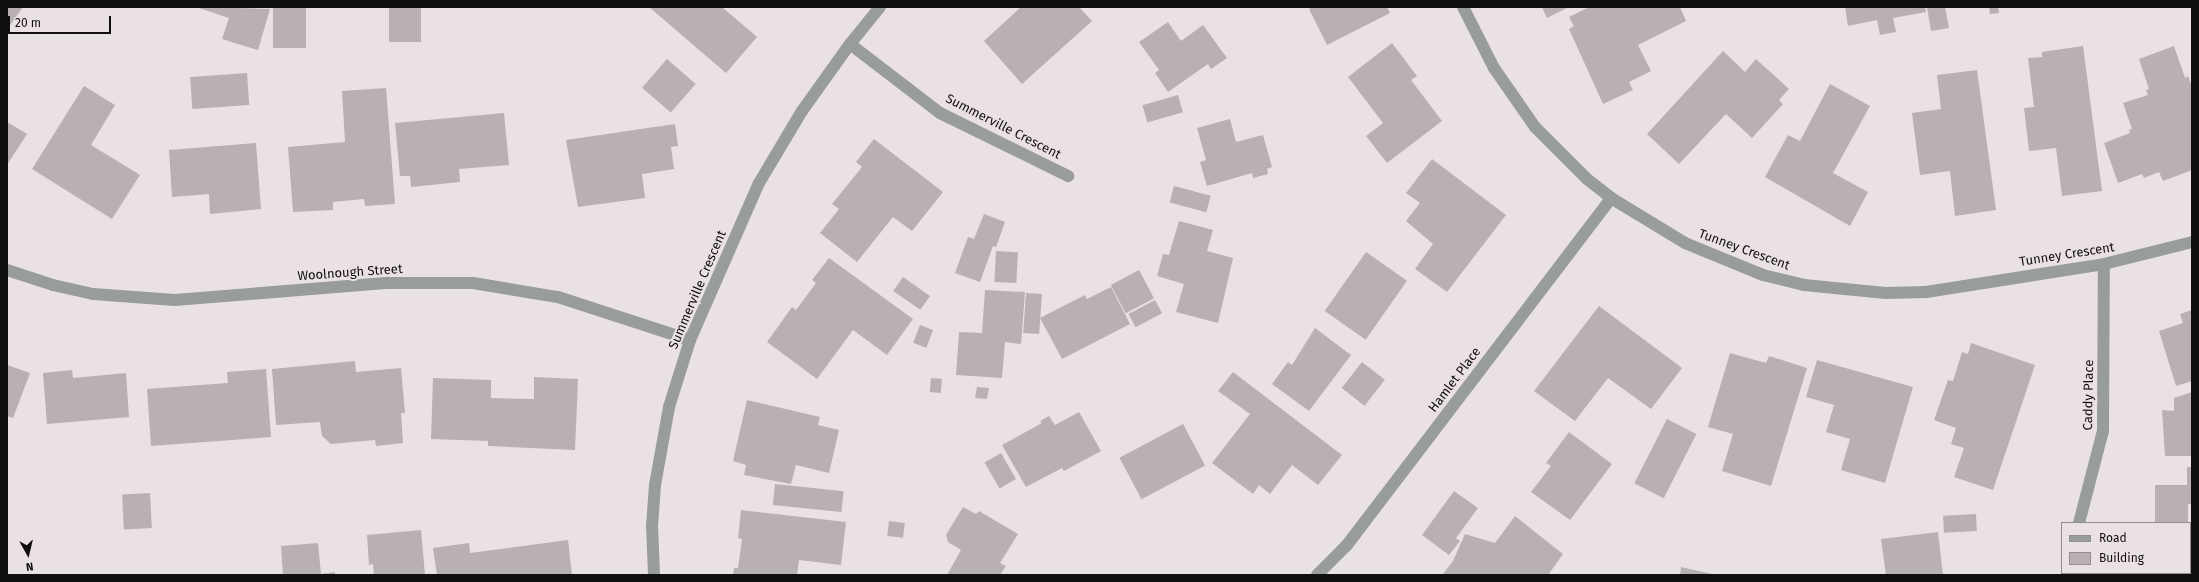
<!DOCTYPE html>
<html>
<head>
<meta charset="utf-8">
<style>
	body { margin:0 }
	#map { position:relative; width:2199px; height:582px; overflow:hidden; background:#eae1e5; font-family:"Fira Sans",sans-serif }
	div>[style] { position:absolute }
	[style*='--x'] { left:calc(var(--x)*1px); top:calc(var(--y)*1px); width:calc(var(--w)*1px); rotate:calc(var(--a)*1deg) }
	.building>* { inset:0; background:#b9b0b4; transform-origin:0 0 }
	.minor>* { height:12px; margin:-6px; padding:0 6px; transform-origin:6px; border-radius:6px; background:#989d9c }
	span { translate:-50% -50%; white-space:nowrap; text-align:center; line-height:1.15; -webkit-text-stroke:4px #eae1e5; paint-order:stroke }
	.street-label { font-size:13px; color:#110e0f }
	.frame { position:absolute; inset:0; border:8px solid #110e0f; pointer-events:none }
	.legend { position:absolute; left:2061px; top:522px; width:130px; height:52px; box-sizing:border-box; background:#eae1e5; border:1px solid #938d8f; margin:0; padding:5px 7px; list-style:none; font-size:12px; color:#110e0f }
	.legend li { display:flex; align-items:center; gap:8px; height:20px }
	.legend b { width:20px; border:1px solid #938d8f }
	.north { position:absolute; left:8px; top:534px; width:40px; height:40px; -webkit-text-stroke:3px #eae1e5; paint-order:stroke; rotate:172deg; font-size:11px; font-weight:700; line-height:16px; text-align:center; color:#110e0f }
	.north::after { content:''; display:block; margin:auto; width:14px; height:18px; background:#110e0f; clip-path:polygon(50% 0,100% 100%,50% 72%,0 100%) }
	.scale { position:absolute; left:8px; top:16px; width:103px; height:18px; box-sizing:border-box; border:2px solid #110e0f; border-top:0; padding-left:5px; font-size:12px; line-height:14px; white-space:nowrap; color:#110e0f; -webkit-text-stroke:3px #eae1e5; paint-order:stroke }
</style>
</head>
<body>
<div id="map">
	<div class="building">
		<div style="clip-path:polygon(7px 7px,23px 7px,8px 28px,7px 27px)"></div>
		<div style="clip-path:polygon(196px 7px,270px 9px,258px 50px,222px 39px,229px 18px)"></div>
		<div style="left:273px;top:7px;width:33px;height:41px"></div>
		<div style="left:389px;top:7px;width:32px;height:35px"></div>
		<div style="clip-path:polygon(649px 7px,722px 7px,757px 37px,726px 73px)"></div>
		<div style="clip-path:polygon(1021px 7px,1079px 7px,1092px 21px,1022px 84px,984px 41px)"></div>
		<div style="clip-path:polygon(1313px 7px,1387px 7px,1390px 13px,1327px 45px,1309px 9px)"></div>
		<div style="clip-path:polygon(1542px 7px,1569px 7px,1547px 18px)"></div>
		<div style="clip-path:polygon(1589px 7px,1680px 7px,1686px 21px,1638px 45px,1651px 71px,1629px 82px,1633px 90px,1603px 104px,1569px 29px,1574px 26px,1569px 17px)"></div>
		<div style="clip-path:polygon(1845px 7px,1925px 7px,1926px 12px,1893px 18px,1896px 32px,1880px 35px,1877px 20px,1848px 26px)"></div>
		<div style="clip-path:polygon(1927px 7px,1945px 7px,1949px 28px,1931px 31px)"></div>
		<div style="clip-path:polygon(1989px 7px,1998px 7px,1999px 13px,1990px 14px)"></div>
		<div style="clip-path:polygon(1168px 22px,1181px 41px,1203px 25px,1227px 58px,1211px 69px,1208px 64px,1168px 92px,1155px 73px,1159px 70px,1139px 42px)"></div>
		<div style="clip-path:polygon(1392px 43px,1417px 76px,1411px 80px,1442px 121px,1387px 163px,1366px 136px,1383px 123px,1348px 77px)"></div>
		<div style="clip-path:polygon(2083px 46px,2102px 191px,2062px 196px,2056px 148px,2029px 151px,2024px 108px,2034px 107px,2028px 58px,2042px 57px,2042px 52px)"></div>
		<div style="clip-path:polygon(2174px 46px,2185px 78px,2188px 76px,2192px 87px,2192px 170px,2163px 181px,2159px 172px,2144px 178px,2142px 174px,2118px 183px,2104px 143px,2130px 133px,2129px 130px,2132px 129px,2123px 103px,2148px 95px,2146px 90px,2149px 89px,2139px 59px)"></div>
		<div style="clip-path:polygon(1723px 51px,1745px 72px,1756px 59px,1789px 89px,1779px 100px,1783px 104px,1752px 138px,1726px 114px,1679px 164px,1647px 134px)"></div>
		<div style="left:667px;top:59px;width:38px;height:38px;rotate:41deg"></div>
		<div style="clip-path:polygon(1977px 70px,1996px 210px,1955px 216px,1950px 171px,1920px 175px,1912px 113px,1941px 109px,1937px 75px)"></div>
		<div style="left:247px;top:73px;width:32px;height:57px;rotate:86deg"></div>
		<div style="clip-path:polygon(1830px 84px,1870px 106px,1833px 173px,1868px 192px,1850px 226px,1765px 177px,1788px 135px,1800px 141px)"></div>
		<div style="clip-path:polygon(84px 86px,115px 105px,91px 145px,140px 175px,112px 219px,32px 169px)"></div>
		<div style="clip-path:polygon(386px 88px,395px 204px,365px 206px,364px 199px,333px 202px,333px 210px,293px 212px,288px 147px,345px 142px,342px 91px)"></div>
		<div style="left:1178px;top:95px;width:18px;height:37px;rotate:74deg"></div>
		<div style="clip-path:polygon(504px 113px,509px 165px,459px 169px,460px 182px,411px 187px,410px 176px,400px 176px,395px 123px)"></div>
		<div style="clip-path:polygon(1230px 119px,1236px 142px,1263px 135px,1272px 167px,1267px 169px,1268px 174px,1253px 178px,1252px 173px,1207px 186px,1200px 162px,1206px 160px,1197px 128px)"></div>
		<div style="clip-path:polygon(7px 122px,27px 134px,7px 165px)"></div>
		<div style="clip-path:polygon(675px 124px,678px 146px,671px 147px,674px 169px,642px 174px,645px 198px,578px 207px,566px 140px)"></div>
		<div style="clip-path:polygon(874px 139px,943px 192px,912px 231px,893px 217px,857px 262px,820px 233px,839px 209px,832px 204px,862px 167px,856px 162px)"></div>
		<div style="clip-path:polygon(256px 143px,261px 209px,210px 214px,209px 194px,172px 197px,169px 150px)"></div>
		<div style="clip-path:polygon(1432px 159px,1506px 215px,1447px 292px,1415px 269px,1433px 244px,1406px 221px,1420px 203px,1406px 193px)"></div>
		<div style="left:1174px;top:186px;width:38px;height:17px;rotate:15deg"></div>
		<div style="clip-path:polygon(984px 214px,1005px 222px,996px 247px,993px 246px,980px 282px,955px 273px,968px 237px,974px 239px)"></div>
		<div style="clip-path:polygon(1179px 221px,1213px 230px,1207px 251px,1233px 258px,1218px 323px,1176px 312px,1184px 284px,1157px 276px,1163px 254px,1169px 255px)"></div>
		<div style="left:996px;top:251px;width:22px;height:31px;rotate:3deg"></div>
		<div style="left:1366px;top:252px;width:50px;height:72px;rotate:35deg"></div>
		<div style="clip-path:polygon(829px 258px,913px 319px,887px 355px,853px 330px,817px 379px,767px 342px,792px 307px,796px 310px,816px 283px,812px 280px)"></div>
		<div style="left:1139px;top:270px;width:32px;height:32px;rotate:62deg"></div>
		<div style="left:903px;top:277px;width:33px;height:17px;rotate:35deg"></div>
		<div style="clip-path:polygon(1111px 287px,1130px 324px,1062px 359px,1040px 318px,1085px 295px,1087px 299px)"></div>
		<div style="clip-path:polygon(985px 290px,1025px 292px,1021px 344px,1005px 342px,1002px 378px,956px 375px,959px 332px,982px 333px)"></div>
		<div style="left:1026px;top:293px;width:16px;height:40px;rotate:4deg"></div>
		<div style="left:1155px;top:300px;width:15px;height:30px;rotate:62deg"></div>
		<div style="clip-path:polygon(1599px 306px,1682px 368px,1651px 409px,1608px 378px,1575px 421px,1534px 391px)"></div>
		<div style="clip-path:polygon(2192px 310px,2192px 381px,2176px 386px,2159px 331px,2183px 323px,2180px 314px)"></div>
		<div style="left:920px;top:325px;width:14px;height:19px;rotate:21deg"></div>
		<div style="clip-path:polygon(1315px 328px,1351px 355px,1309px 411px,1272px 384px,1288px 362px,1292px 365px)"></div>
		<div style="clip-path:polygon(1971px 343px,2035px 365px,1993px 490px,1954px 477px,1964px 448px,1951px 444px,1956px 428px,1934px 420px,1948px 380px,1953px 381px,1962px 352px,1968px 354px)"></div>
		<div style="clip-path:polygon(1730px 353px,1766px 363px,1769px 356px,1807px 368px,1771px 486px,1722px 471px,1733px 434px,1708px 427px)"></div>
		<div style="clip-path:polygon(1817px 360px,1913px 387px,1885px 483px,1841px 470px,1850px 439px,1826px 432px,1834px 405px,1806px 397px)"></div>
		<div style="clip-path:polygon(355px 361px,356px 372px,401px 368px,405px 413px,401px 413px,403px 443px,376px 446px,375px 440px,331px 444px,322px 436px,320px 422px,276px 425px,272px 369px)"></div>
		<div style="left:1362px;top:362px;width:29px;height:33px;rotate:38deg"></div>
		<div style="clip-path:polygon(7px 365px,30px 373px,13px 418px,7px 416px)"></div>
		<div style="clip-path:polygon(266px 369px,271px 437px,151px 446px,147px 389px,228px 383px,227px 372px)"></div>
		<div style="clip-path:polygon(72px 370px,73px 378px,126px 373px,129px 417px,47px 424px,43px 373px)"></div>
		<div style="clip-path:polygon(1233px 372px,1342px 455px,1318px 485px,1292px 465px,1270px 494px,1259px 485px,1253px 494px,1212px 463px,1250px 414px,1218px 391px)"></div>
		<div style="clip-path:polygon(534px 377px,578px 379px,575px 450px,488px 446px,488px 441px,431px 439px,433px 378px,491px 380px,491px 398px,534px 399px)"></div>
		<div style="left:931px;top:378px;width:11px;height:14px;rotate:5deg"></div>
		<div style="clip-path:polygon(977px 387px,989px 388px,987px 399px,975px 398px)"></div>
		<div style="clip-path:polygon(2192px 392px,2192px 456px,2165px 456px,2162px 410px,2174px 411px,2174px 398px)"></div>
		<div style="clip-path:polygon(747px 400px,820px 417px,818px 425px,839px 430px,829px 473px,796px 465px,791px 484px,744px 475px,746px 465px,733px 461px)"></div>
		<div style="clip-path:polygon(1079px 412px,1101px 451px,1064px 471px,1062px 468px,1026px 487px,1002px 445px,1042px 423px,1040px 421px,1049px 416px,1055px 425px)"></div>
		<div style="left:1667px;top:419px;width:33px;height:72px;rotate:27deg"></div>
		<div style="left:1183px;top:424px;width:47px;height:72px;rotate:62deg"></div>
		<div style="clip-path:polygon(1569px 432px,1612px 464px,1570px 520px,1531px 492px,1551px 466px,1546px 463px)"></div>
		<div style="left:1001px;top:453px;width:30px;height:19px;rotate:60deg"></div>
		<div style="clip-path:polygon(2187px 467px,2192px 467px,2192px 504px,2188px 504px,2188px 523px,2155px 523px,2155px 485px,2187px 485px)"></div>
		<div style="left:775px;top:484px;width:69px;height:21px;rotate:6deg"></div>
		<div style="clip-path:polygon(1454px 491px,1478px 508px,1456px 538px,1460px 541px,1449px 555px,1422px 535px)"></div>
		<div style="left:150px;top:493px;width:35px;height:28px;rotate:87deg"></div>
		<div style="clip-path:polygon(963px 507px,976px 514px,979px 511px,1018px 534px,1000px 563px,1006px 566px,1000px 575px,947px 575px,961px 550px,948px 542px,946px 535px)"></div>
		<div style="clip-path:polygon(741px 510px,846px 522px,841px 565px,799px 560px,797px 575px,733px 575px,734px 568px,738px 568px,742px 539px,738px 538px)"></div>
		<div style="left:1976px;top:514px;width:17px;height:33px;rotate:87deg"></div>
		<div style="clip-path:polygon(1515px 516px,1563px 554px,1548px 575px,1442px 575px,1453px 561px,1465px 534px,1495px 543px)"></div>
		<div style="left:889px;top:521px;width:16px;height:15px;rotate:7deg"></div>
		<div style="clip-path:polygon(421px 530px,425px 575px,374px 575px,373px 564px,369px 565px,367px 535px)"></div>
		<div style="clip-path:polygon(1938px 532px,1943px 575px,1886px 575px,1881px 539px)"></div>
		<div style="clip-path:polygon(568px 540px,572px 575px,437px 575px,433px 548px,469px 543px,470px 553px)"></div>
		<div style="clip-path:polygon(318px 543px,321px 574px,335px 572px,335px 575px,283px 575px,281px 546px)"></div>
		<div style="clip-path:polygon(1681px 567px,1712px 574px,1712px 575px,1680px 575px)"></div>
	</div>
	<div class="minor">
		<div style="--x:1463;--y:7;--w:68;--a:63.1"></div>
		<div style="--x:1494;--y:68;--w:72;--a:55.2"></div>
		<div style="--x:1535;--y:127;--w:74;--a:45"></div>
		<div style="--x:1587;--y:179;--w:31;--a:38"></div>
		<div style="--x:1611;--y:198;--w:87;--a:31.3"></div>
		<div style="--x:1685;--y:243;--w:84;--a:22.3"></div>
		<div style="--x:1763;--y:275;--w:42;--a:13.7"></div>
		<div style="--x:1804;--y:285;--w:82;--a:5.6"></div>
		<div style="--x:1886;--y:293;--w:40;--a:-1.4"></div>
		<div style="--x:1926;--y:292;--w:180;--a:-8.9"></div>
		<div style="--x:2104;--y:264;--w:91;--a:-14"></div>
		<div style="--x:850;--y:44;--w:113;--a:37.5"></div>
		<div style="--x:940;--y:113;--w:143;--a:26.2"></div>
		<div style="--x:7;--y:270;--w:48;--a:18.1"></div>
		<div style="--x:53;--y:285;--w:41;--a:12.7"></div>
		<div style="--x:93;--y:294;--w:82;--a:4.2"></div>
		<div style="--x:175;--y:300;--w:214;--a:-4.6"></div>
		<div style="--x:388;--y:283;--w:85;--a:0"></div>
		<div style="--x:473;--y:283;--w:86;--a:9.4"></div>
		<div style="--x:558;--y:297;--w:139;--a:18"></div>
		<div style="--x:2079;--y:523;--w:95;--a:-75.4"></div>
		<div style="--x:2103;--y:431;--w:167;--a:-89.7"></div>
		<div style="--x:654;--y:575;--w:49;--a:-92.3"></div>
		<div style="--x:652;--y:526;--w:41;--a:-85.8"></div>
		<div style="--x:655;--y:485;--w:79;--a:-79.8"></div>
		<div style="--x:669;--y:407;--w:70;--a:-72.6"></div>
		<div style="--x:690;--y:340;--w:171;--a:-66.3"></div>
		<div style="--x:759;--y:183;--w:84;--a:-59.2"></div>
		<div style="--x:802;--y:111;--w:82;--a:-54.4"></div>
		<div style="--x:850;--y:44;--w:48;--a:-51"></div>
		<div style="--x:1317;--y:575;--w:42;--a:-45"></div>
		<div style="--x:1347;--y:545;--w:436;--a:-52.7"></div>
	</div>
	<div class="street-label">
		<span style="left:1003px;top:127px;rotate:27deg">Summerville Crescent</span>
		<span style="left:1744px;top:250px;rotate:20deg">Tunney Crescent</span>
		<span style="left:2067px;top:255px;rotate:-9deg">Tunney Crescent</span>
		<span style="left:350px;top:273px;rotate:-4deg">Woolnough Street</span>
		<span style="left:698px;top:290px;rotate:-67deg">Summerville Crescent</span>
		<span style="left:1455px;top:380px;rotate:-53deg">Hamlet Place</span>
		<span style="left:2089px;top:395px;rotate:-89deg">Caddy Place</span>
	</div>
	<div class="frame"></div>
	<ul class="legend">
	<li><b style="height:5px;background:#989d9c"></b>Road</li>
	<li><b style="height:11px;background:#b9b0b4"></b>Building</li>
	</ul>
	<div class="north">N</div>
	<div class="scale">20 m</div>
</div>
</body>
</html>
